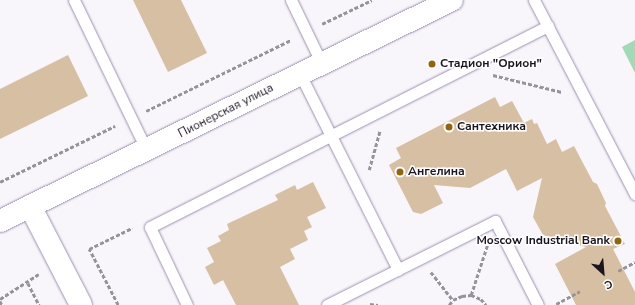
<!DOCTYPE html>
<html>
<head>
<meta charset="utf-8">
<style>
	body { margin:0 }
	#map { position:relative; width:635px; height:305px; overflow:hidden; background:#f8f5fb; font-family:"Nunito Sans",sans-serif }
	div>[style] { position:absolute }
	[style*='--x'] { left:calc(var(--x)*1px); top:calc(var(--y)*1px); width:calc(var(--w)*1px); rotate:calc(var(--a)*1deg) }
	.green>* { inset:0; background:#a1dab4 }
	.building>* { inset:0; background:#d6bfa2 }
	.path>* { height:2.5px; margin-top:-1.25px; transform-origin:0; background:repeating-linear-gradient(90deg,#98939b 0 4px,transparent 0 6px) }
	.roads { filter:drop-shadow(0 0 1px #9e8fae) drop-shadow(0 0 1px #9e8fae) }
	.service>* { height:11px; margin:-5.5px; padding:0 5.5px; transform-origin:5.5px; border-radius:5.5px; background:#fff }
	.tertiary>* { height:22px; margin:-11px; padding:0 11px; transform-origin:11px; border-radius:11px; background:#fff }
	.dots>* { width:11px; height:11px; translate:-50% -50%; box-sizing:border-box; border:2px solid #fff; border-radius:50% }
	span { translate:-50% -50%; white-space:nowrap; text-align:center; line-height:1.15; -webkit-text-stroke:3px #fff; paint-order:stroke }
	.poi-label { font-size:12px; color:#1b1520; font-weight:700 }
	.left { translate:0 -50%; text-align:left }
	.right { translate:-100% -50%; text-align:right }
	.street-label { font-size:12px; color:#1b1520 }
	.north { position:absolute; left:583px; top:253px; width:40px; height:40px; -webkit-text-stroke:3px #fff; paint-order:stroke; rotate:154deg; font-size:11px; font-weight:700; line-height:16px; text-align:center; color:#1b1520 }
	.north::after { content:''; display:block; margin:auto; width:14px; height:18px; background:#1b1520; clip-path:polygon(50% 0,100% 100%,50% 72%,0 100%) }
</style>
</head>
<body>
<div id="map">
	<div class="green">
		<div style="clip-path:polygon(635px 40px,635px 73px,622px 47px)"></div>
	</div>
	<div class="building">
		<div style="clip-path:polygon(133px 0,181px 0,207px 53px,168px 72px)"></div>
		<div style="clip-path:polygon(68px 55px,88px 96px,0 139px,0 89px)"></div>
		<div style="clip-path:polygon(495px 97px,500px 107px,512px 101px,524px 123px,532px 119px,534px 124px,537px 123px,547px 144px,556px 139px,562px 152px,574px 146px,593px 182px,597px 184px,606px 203px,605px 206px,625px 244px,613px 249px,635px 292px,635px 305px,576px 305px,555px 264px,586px 247px,543px 235px,533px 217px,542px 178px,517px 191px,506px 169px,470px 188px,434px 185px,443px 203px,421px 214px,413px 212px,389px 165px,401px 158px,396px 148px)"></div>
		<div style="clip-path:polygon(313px 182px,326px 208px,307px 217px,312px 227px,304px 231px,308px 240px,290px 249px,295px 259px,280px 267px,299px 305px,236px 305px,223px 280px,214px 285px,205px 267px,214px 262px,207px 248px,221px 241px,218px 236px,229px 230px,227px 224px,278px 200px,275px 195px,295px 185px,297px 190px)"></div>
	</div>
	<div class="path">
		<div style="--x:322;--y:24;--w:55;--a:-25.6"></div>
		<div style="--x:493;--y:75;--w:71;--a:13.8"></div>
		<div style="--x:146;--y:111;--w:161;--a:-26.1"></div>
		<div style="--x:369;--y:170;--w:41;--a:-74.6"></div>
		<div style="--x:0;--y:182;--w:128;--a:-26"></div>
		<div style="--x:618;--y:271;--w:19;--a:-28"></div>
		<div style="--x:431;--y:272;--w:36;--a:52"></div>
		<div style="--x:28;--y:283;--w:25;--a:63"></div>
		<div style="--x:471;--y:295;--w:52;--a:-71.9"></div>
		<div style="--x:0;--y:299;--w:46;--a:-32.7"></div>
		<div style="--x:0;--y:301;--w:4;--a:63"></div>
		<div style="--x:370;--y:304;--w:8;--a:7"></div>
		<div style="--x:556;--y:304;--w:27;--a:-28"></div>
		<div style="--x:118;--y:305;--w:63;--a:-117.4"></div>
		<div style="--x:89;--y:249;--w:48;--a:-26"></div>
		<div style="--x:449;--y:305;--w:6;--a:-51"></div>
		<div style="--x:453;--y:300;--w:10;--a:-24"></div>
		<div style="--x:462;--y:296;--w:9;--a:-6"></div>
		<div style="--x:471;--y:295;--w:11;--a:22"></div>
		<div style="--x:481;--y:299;--w:8;--a:50"></div>
	</div>
	<div class="roads">
		<div class="service">
			<div style="--x:74;--y:0;--w:168;--a:64.2"></div>
			<div style="--x:291;--y:0;--w:71;--a:64.2"></div>
			<div style="--x:534;--y:0;--w:219;--a:62.5"></div>
			<div style="--x:300;--y:74;--w:219;--a:63.4"></div>
			<div style="--x:187;--y:305;--w:86;--a:-115.4"></div>
			<div style="--x:150;--y:227;--w:446;--a:-26.8"></div>
			<div style="--x:327;--y:305;--w:188;--a:-26.6"></div>
			<div style="--x:495;--y:221;--w:94;--a:62.9"></div>
		</div>
		<div class="tertiary">
			<div style="--x:30;--y:206;--w:111;--a:62.7"></div>
			<div style="--x:0;--y:221;--w:503;--a:-26.06"></div>
		</div>
	</div>
	<div class="dots">
		<div style="left:432px;top:64px;background:#926410"></div>
		<div style="left:449px;top:127px;background:#926410"></div>
		<div style="left:400px;top:172px;background:#926410"></div>
		<div style="left:618px;top:241px;background:#926410"></div>
	</div>
	<div class="poi-label">
		<span class="left" style="left:440px;top:64px">Стадион "Орион"</span>
		<span class="left" style="left:457px;top:127px">Сантехника</span>
		<span class="left" style="left:408px;top:172px">Ангелина</span>
		<span class="right" style="left:610px;top:241px">Moscow Industrial Bank</span>
	</div>
	<div class="street-label">
		<span style="left:226px;top:111px;rotate:-27deg">Пионерская улица</span>
	</div>
	<div class="north">С</div>
</div>
</body>
</html>
